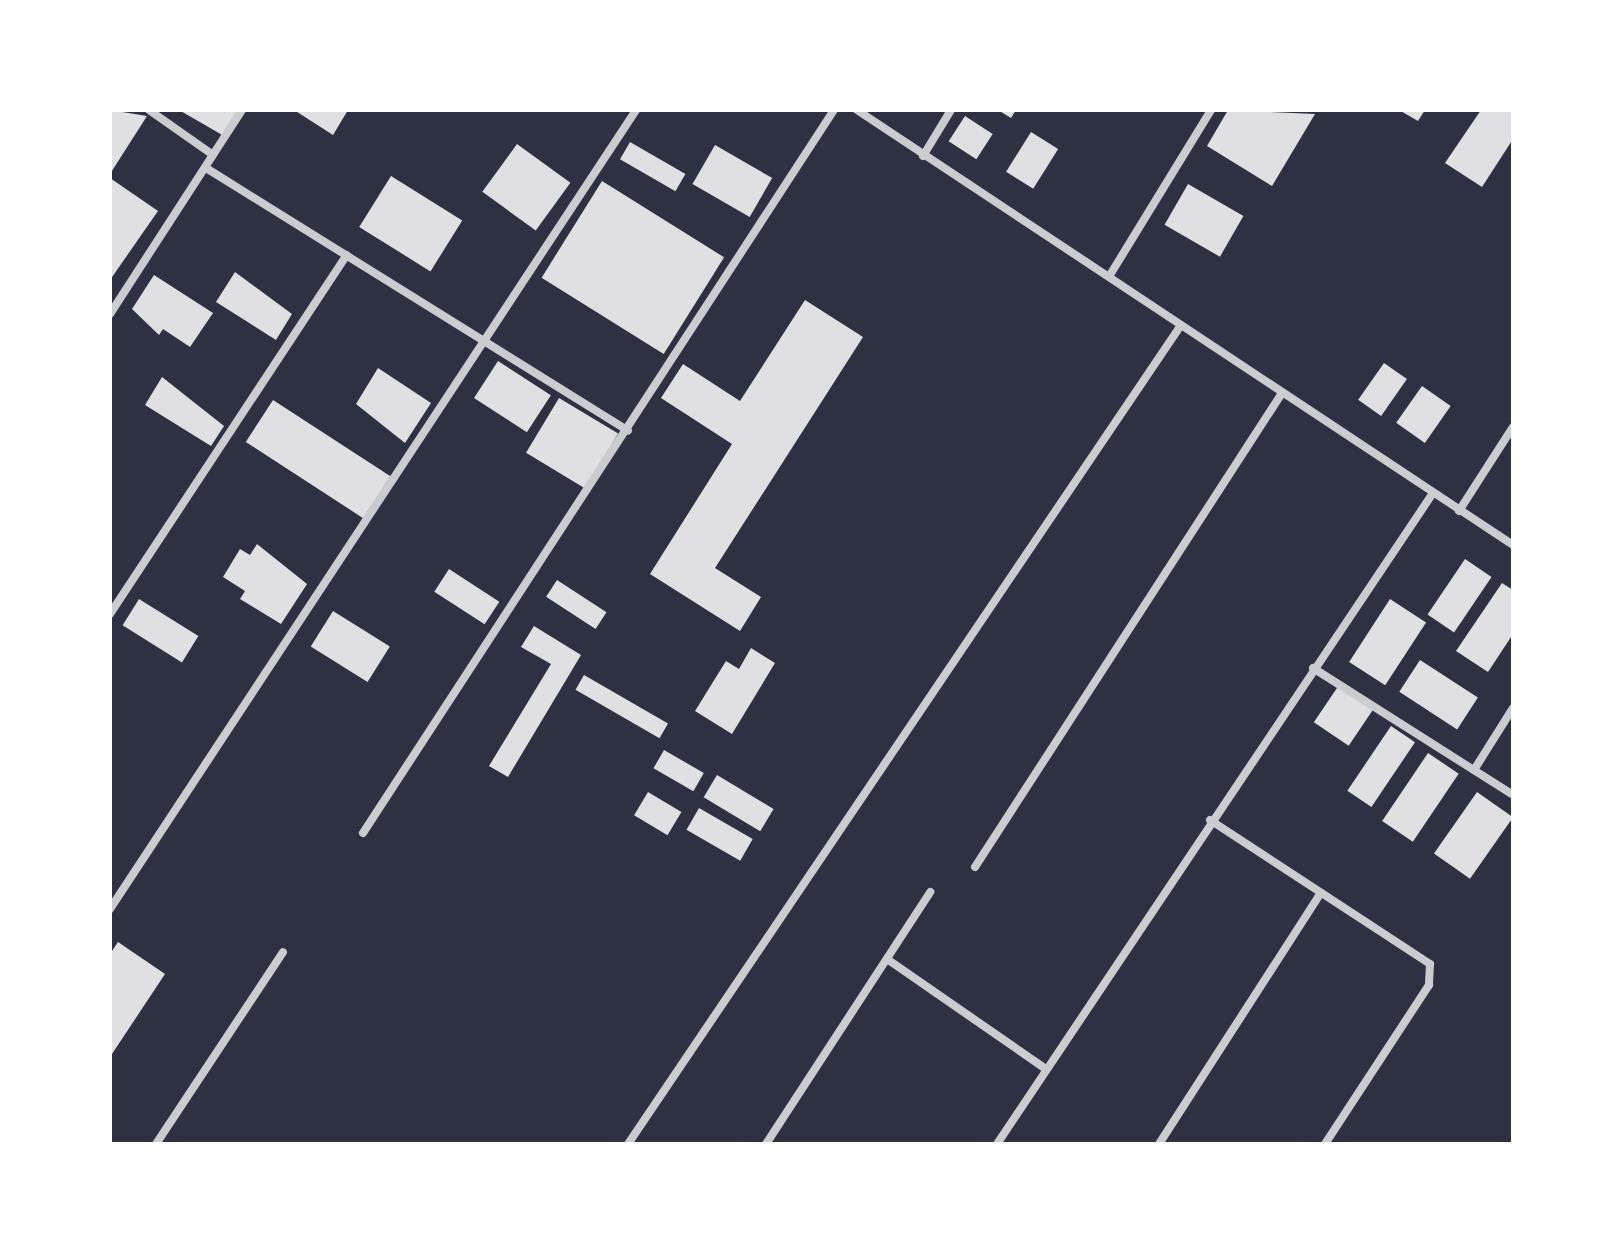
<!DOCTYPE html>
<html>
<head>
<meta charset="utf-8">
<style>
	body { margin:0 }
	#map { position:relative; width:1623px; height:1254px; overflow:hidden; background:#2d3142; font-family:"DM Sans",sans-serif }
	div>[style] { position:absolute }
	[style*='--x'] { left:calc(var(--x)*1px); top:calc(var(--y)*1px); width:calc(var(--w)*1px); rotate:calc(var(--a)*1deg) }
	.building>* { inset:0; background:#e0e0e3; transform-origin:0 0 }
	.minor>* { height:8px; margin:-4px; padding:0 4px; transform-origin:4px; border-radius:4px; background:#caccd0 }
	span { translate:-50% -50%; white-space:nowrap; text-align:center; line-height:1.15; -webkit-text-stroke:7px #fff; paint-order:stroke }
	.frame { position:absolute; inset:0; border:112px solid #fff; pointer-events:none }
</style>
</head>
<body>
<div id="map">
	<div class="building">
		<div style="clip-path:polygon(110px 110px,147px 116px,110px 174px)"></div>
		<div style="clip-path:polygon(179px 110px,234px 110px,238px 113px,224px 136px)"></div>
		<div style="clip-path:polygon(294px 110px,348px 110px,333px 135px)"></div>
		<div style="clip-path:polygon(998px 110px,1016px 110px,1011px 118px)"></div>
		<div style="clip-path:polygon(1228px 110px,1315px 114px,1272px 186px,1207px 146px)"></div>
		<div style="clip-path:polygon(1399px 110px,1425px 110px,1418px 121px)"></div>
		<div style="clip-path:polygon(1481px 110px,1513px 110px,1513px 139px,1482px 187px,1445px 163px)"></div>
		<div style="left:965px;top:116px;width:33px;height:30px;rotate:33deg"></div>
		<div style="left:1031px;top:132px;width:32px;height:47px;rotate:32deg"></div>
		<div style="left:630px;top:142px;width:64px;height:20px;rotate:30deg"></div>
		<div style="left:517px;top:144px;width:66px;height:59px;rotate:36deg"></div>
		<div style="left:715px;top:145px;width:66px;height:45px;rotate:30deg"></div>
		<div style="left:391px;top:176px;width:84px;height:60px;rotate:32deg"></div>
		<div style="clip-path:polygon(110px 178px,158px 211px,110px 280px)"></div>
		<div style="left:602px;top:181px;width:144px;height:114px;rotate:32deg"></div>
		<div style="left:1188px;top:184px;width:64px;height:47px;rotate:30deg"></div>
		<div style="clip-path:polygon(235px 272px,292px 314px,276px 340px,216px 302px)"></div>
		<div style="clip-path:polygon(154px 275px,213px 313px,190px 347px,163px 329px,159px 335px,132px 309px)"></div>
		<div style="clip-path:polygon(805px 300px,863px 337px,715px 568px,761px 597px,740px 631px,650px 574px,732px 444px,661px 398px,683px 364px,740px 401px)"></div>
		<div style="left:498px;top:361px;width:63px;height:44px;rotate:33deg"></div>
		<div style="left:1384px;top:363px;width:28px;height:45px;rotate:35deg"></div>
		<div style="clip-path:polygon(378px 368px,431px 403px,405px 443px,356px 404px)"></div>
		<div style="clip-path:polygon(162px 377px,224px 426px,211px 446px,145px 405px)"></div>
		<div style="left:1422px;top:386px;width:35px;height:45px;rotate:35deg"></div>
		<div style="left:559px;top:398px;width:69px;height:64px;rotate:31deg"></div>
		<div style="left:273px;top:400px;width:140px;height:50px;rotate:33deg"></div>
		<div style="clip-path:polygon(257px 544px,307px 584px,281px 624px,240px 599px,245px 591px,223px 577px,240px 549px,250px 555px)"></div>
		<div style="left:1465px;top:559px;width:32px;height:67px;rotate:34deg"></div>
		<div style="left:449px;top:569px;width:60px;height:27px;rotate:33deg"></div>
		<div style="left:557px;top:580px;width:59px;height:20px;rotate:33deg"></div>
		<div style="clip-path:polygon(1502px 583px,1513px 590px,1513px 634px,1488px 672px,1456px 651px)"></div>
		<div style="left:139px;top:599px;width:70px;height:31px;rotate:32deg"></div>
		<div style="left:1390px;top:599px;width:43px;height:75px;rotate:33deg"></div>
		<div style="left:333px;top:611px;width:67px;height:42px;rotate:32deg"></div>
		<div style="clip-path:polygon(534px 626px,581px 655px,508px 777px,489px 766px,551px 664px,521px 647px)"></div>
		<div style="clip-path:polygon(751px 648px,775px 663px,732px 734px,695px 711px,726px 661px,739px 669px)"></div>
		<div style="left:1420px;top:660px;width:69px;height:38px;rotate:33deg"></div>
		<div style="left:584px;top:675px;width:97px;height:17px;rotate:30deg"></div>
		<div style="left:1339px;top:685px;width:42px;height:45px;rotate:34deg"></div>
		<div style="left:1391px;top:726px;width:29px;height:78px;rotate:34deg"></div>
		<div style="left:664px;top:750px;width:46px;height:21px;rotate:30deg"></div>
		<div style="left:1428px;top:753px;width:37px;height:82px;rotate:34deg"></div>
		<div style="left:717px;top:775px;width:66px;height:26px;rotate:31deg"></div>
		<div style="left:648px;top:792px;width:39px;height:27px;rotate:31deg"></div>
		<div style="left:1477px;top:792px;width:44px;height:75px;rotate:35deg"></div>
		<div style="left:699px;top:808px;width:62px;height:25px;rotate:30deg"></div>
		<div style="clip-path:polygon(118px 942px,165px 974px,110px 1057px,110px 954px)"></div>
	</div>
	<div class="minor">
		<div style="--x:149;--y:110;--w:78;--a:35.1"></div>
		<div style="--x:857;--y:110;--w:787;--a:33.55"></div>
		<div style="--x:923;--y:156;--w:54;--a:-58.7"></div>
		<div style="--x:206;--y:168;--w:497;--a:31.9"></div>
		<div style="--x:1110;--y:275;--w:193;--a:-58.5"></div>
		<div style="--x:110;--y:314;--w:243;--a:-57.1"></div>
		<div style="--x:1459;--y:511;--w:100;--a:-57.3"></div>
		<div style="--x:110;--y:614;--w:430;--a:-56.6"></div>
		<div style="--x:1313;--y:668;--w:237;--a:32.4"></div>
		<div style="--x:1474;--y:770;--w:73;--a:-57.8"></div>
		<div style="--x:1210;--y:820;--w:263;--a:33.2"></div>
		<div style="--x:1430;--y:964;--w:21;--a:93"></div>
		<div style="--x:1429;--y:985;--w:190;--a:123.2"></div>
		<div style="--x:363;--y:833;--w:863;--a:-56.92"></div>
		<div style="--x:975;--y:867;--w:565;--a:-57.07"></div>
		<div style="--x:110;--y:909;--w:957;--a:-56.64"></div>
		<div style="--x:887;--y:959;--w:193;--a:34.7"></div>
		<div style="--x:156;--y:1144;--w:230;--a:-56.5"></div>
		<div style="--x:628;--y:1144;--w:988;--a:-55.97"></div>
		<div style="--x:766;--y:1144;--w:301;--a:-56.9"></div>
		<div style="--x:997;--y:1144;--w:784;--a:-56.19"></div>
		<div style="--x:1159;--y:1144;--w:299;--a:-57.2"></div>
	</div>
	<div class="frame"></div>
</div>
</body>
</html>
